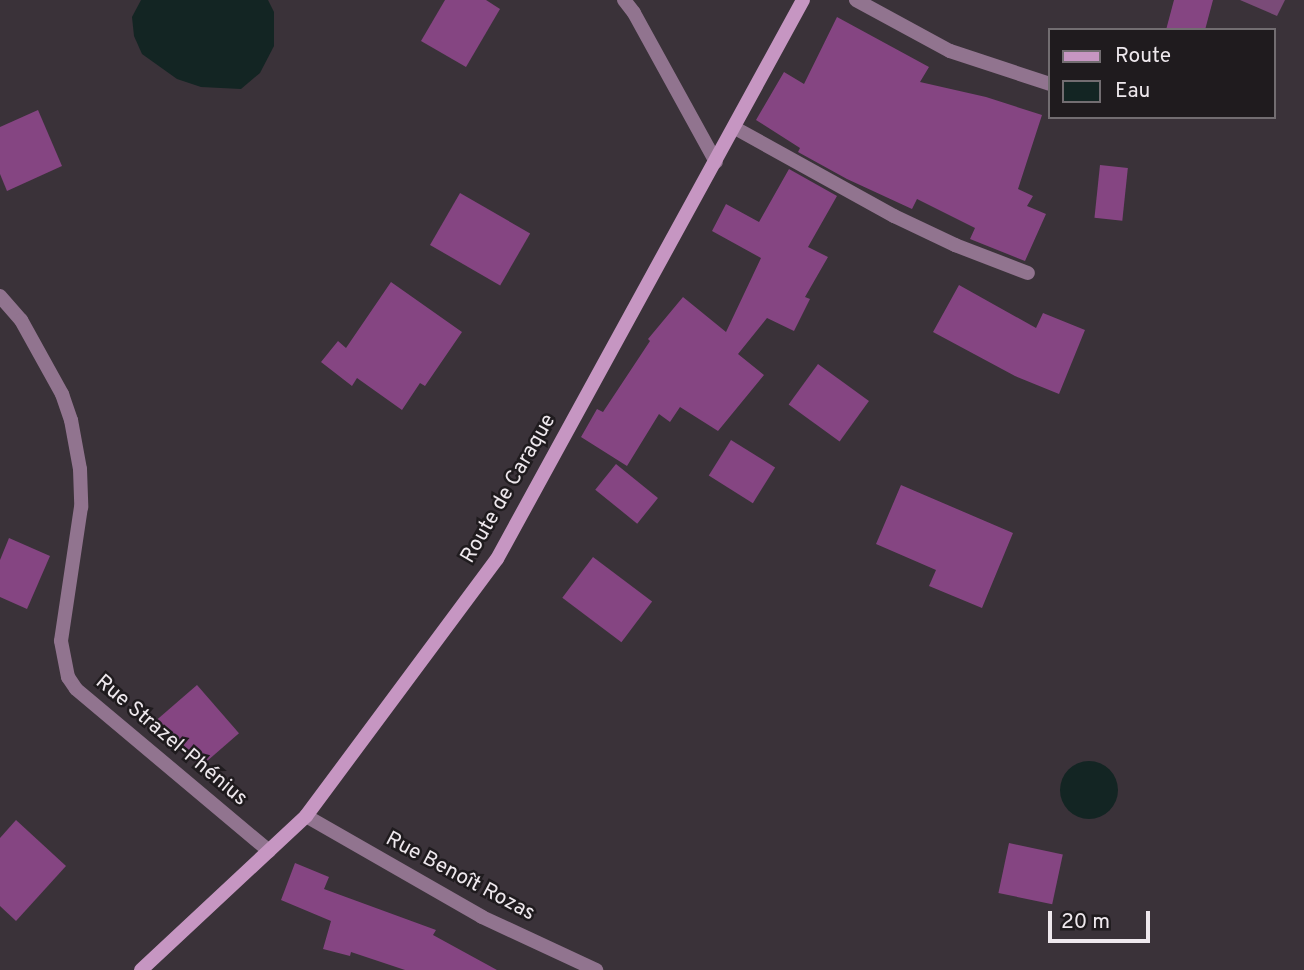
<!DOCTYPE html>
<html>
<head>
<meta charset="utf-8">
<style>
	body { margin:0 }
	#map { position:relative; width:1304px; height:970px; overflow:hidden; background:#3a3239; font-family:Overpass,sans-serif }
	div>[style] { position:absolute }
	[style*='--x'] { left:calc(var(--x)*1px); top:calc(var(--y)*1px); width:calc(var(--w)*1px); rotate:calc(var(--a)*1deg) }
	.green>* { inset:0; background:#7a4b78 }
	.water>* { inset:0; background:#132523 }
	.round { border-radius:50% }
	.building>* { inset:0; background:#854582; transform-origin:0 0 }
	.lane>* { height:14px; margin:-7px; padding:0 7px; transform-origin:7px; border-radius:7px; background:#91748f }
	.street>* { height:14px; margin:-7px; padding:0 7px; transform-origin:7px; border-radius:7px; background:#91748f }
	.secondary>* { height:14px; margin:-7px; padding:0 7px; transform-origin:7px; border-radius:7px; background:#c696c2 }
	span { translate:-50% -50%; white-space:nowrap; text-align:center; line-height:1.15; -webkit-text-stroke:5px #1f1b1e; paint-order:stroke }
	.street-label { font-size:21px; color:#eee8ed }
	.legend { position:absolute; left:1048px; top:28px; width:228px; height:91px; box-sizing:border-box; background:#1f1b1e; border:2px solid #726d71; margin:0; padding:9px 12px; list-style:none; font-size:21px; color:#eee8ed }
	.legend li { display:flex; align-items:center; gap:14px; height:35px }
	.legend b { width:35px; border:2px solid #726d71 }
	.scale { position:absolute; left:1048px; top:911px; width:102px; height:32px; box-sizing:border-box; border:4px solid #eee8ed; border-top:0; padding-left:9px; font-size:21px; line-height:24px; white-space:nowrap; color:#eee8ed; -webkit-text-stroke:5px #1f1b1e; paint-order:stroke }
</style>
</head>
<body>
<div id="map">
	<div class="green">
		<div style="clip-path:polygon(1240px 0,1285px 0,1277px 16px)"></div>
	</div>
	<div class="water">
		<div style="clip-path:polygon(141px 0,268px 0,274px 12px,274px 46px,260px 73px,241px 89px,201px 87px,177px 79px,142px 54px,134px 36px,132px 17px)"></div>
		<div class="round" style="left:1060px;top:761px;width:58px;height:58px"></div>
	</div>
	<div class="building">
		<div style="clip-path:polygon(445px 0,486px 0,500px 9px,466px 67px,421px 41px)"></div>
		<div style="clip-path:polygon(1174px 0,1213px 0,1205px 30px,1166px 30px)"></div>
		<div style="clip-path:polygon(837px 17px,929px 67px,920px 82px,986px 97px,1042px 115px,1018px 189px,1033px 196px,1027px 206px,1046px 214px,1025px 261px,970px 239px,975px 228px,917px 199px,912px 209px,847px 179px,798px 152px,800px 148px,756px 120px,784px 72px,804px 84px)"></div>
		<div style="clip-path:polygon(38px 110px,62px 166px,7px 191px,0 174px,0 127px)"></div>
		<div style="left:1100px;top:165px;width:28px;height:53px;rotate:6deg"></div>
		<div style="clip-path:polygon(789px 169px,837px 196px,808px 247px,828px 257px,805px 297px,810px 299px,794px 331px,767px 318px,738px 354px,764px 375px,718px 431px,680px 407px,670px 422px,659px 414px,627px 466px,581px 437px,597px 409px,603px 412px,650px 341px,648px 339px,683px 297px,726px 332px,761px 258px,712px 231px,726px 204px,759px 222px)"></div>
		<div style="left:460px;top:193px;width:81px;height:60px;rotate:30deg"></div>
		<div style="clip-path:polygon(391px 282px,462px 332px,425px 386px,420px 383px,402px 410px,357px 378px,352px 386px,321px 362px,338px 341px,346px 348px)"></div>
		<div style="clip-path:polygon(959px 285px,1036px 328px,1043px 313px,1085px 330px,1059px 394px,1015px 376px,933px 332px)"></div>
		<div style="left:818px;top:364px;width:63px;height:50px;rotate:36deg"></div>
		<div style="left:731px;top:440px;width:52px;height:42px;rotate:32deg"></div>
		<div style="left:616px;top:464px;width:54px;height:33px;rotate:39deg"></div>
		<div style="clip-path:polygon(901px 485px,1013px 533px,982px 608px,929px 586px,936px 570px,876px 544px)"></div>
		<div style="clip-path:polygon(9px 538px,50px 556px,27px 609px,0 597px,0 560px)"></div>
		<div style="left:593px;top:557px;width:74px;height:51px;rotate:37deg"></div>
		<div style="left:197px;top:685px;width:64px;height:52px;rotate:49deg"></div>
		<div style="clip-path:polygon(16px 820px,66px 866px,16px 921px,0 906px,0 838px)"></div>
		<div style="left:1009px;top:843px;width:55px;height:51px;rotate:12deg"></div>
		<div style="clip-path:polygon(295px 863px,329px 877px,324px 889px,436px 930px,433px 935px,497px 970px,405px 970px,351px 952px,350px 956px,323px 949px,331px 921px,281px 900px)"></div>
	</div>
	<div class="lane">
		<div style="--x:624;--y:0;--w:16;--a:52"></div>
		<div style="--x:634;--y:13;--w:170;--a:61.2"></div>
	</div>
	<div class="street">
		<div style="--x:856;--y:0;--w:107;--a:28.5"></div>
		<div style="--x:950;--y:51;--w:105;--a:18.3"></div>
		<div style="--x:735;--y:128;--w:182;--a:29"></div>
		<div style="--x:894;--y:216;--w:68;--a:25.4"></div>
		<div style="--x:955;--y:245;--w:78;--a:21"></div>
		<div style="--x:0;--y:296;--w:32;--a:49"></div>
		<div style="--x:21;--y:320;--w:85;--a:61"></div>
		<div style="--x:62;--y:394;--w:28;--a:71"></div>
		<div style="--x:71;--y:420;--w:50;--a:79.6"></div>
		<div style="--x:80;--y:469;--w:38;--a:88"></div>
		<div style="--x:81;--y:507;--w:135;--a:98.5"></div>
		<div style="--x:61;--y:641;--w:37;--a:79"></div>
		<div style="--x:68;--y:677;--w:14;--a:56"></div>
		<div style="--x:76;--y:689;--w:252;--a:40"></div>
		<div style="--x:306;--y:816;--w:203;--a:29.8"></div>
		<div style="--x:482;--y:917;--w:126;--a:24.9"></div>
	</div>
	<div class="secondary">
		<div style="--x:141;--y:970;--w:226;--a:-43"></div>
		<div style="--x:306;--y:816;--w:320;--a:-53.4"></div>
		<div style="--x:497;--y:559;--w:637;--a:-61.3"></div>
	</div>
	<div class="street-label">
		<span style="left:509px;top:489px;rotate:-60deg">Route de Caraque</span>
		<span style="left:171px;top:741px;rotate:40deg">Rue Strazel-Phénius</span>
		<span style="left:460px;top:877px;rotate:28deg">Rue Benoît Rozas</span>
	</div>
	<ul class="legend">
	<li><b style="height:9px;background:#c696c2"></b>Route</li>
	<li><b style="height:19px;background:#132523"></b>Eau</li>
	</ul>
	<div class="scale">20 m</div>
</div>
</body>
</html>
